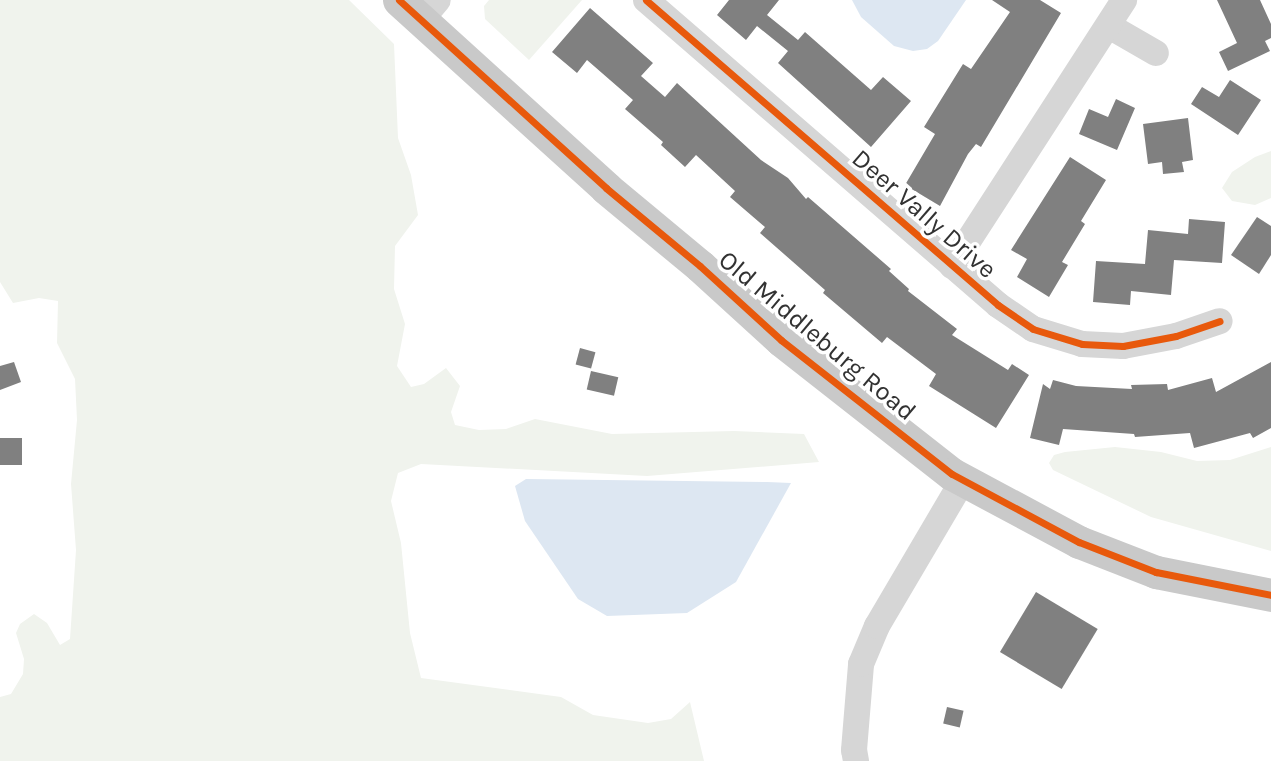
<!DOCTYPE html>
<html>
<head>
<meta charset="utf-8">
<style>
	body { margin:0 }
	#map { position:relative; width:1271px; height:761px; overflow:hidden; background:#fff; font-family:Karla,sans-serif }
	div>[style] { position:absolute }
	[style*='--x'] { left:calc(var(--x)*1px); top:calc(var(--y)*1px); width:calc(var(--w)*1px); rotate:calc(var(--a)*1deg) }
	.green>* { inset:0; background:#f0f3ed }
	.water>* { inset:0; background:#dde7f2 }
	.building>* { inset:0; background:#808080; transform-origin:0 0 }
	.minor>* { height:26px; margin:-13px; padding:0 13px; transform-origin:13px; border-radius:13px; background:#d6d6d6 }
	.major>* { height:33px; margin:-16.5px; padding:0 16.5px; transform-origin:16.5px; border-radius:16.5px; background:#c9c9c9 }
	.cycleway>* { height:7px; margin:-3.5px; padding:0 3.5px; transform-origin:3.5px; border-radius:3.5px; background:#e8590c }
	span { translate:-50% -50%; white-space:nowrap; text-align:center; line-height:1.15; -webkit-text-stroke:7px #fff; paint-order:stroke }
	.street-label { font-size:26px; color:#323232 }
</style>
</head>
<body>
<div id="map">
	<div class="green">
		<div style="clip-path:polygon(0 0,349px 0,394px 44px,398px 138px,411px 175px,418px 215px,395px 246px,394px 289px,405px 324px,397px 366px,411px 387px,424px 384px,446px 368px,460px 386px,451px 412px,455px 425px,479px 430px,506px 429px,535px 419px,612px 434px,734px 431px,804px 434px,819px 462px,647px 476px,421px 464px,398px 473px,391px 501px,401px 543px,410px 633px,421px 678px,561px 697px,593px 715px,648px 723px,671px 719px,690px 702px,704px 761px,0 761px,0 697px,11px 694px,23px 674px,24px 659px,16px 633px,20px 624px,34px 614px,47px 623px,60px 645px,70px 639px,76px 550px,71px 484px,77px 420px,75px 379px,57px 343px,58px 301px,39px 298px,13px 303px,0 282px)"></div>
		<div style="clip-path:polygon(489px 0,582px 0,529px 60px,485px 19px,484px 6px)"></div>
		<div style="clip-path:polygon(1271px 151px,1271px 198px,1255px 205px,1232px 201px,1222px 188px,1232px 172px,1255px 157px)"></div>
		<div style="clip-path:polygon(1115px 447px,1161px 452px,1197px 461px,1230px 460px,1271px 447px,1271px 551px,1151px 517px,1053px 470px,1049px 463px,1054px 455px,1065px 452px)"></div>
	</div>
	<div class="water">
		<div style="clip-path:polygon(852px 0,966px 0,938px 41px,927px 49px,913px 51px,894px 46px,861px 17px)"></div>
		<div style="clip-path:polygon(526px 479px,767px 482px,791px 483px,736px 582px,687px 613px,607px 616px,578px 599px,525px 521px,515px 486px)"></div>
	</div>
	<div class="building">
		<div style="clip-path:polygon(729px 0,779px 0,767px 15px,798px 40px,805px 32px,871px 90px,883px 77px,911px 101px,871px 147px,778px 63px,788px 51px,757px 26px,746px 40px,717px 15px)"></div>
		<div style="clip-path:polygon(992px 0,1040px 0,1061px 13px,981px 147px,976px 144px,968px 154px,940px 206px,905px 185px,935px 134px,924px 127px,963px 64px,971px 69px,1010px 12px)"></div>
		<div style="clip-path:polygon(1217px 0,1260px 0,1271px 24px,1271px 38px,1265px 41px,1270px 51px,1228px 71px,1219px 52px,1237px 43px)"></div>
		<div style="clip-path:polygon(590px 8px,653px 63px,641px 76px,665px 97px,677px 83px,761px 160px,788px 178px,806px 199px,808px 197px,891px 269px,889px 271px,909px 289px,908px 291px,957px 329px,952px 335px,1008px 370px,1012px 364px,1029px 375px,996px 428px,929px 386px,936px 374px,887px 337px,882px 343px,823px 293px,825px 290px,760px 233px,765px 227px,730px 197px,735px 191px,696px 155px,685px 167px,661px 145px,663px 142px,625px 109px,633px 100px,587px 60px,577px 73px,552px 52px)"></div>
		<div style="clip-path:polygon(1230px 80px,1261px 100px,1238px 135px,1191px 104px,1202px 87px,1219px 97px)"></div>
		<div style="clip-path:polygon(1116px 99px,1135px 108px,1117px 150px,1079px 134px,1089px 109px,1108px 117px)"></div>
		<div style="clip-path:polygon(1188px 118px,1193px 160px,1182px 162px,1184px 172px,1163px 174px,1162px 162px,1148px 164px,1143px 124px)"></div>
		<div style="clip-path:polygon(1070px 157px,1106px 180px,1081px 221px,1085px 224px,1062px 262px,1068px 265px,1049px 297px,1017px 277px,1027px 259px,1011px 250px)"></div>
		<div style="clip-path:polygon(1257px 217px,1271px 226px,1271px 255px,1259px 274px,1231px 255px)"></div>
		<div style="clip-path:polygon(1189px 219px,1225px 222px,1222px 263px,1174px 260px,1171px 295px,1131px 291px,1130px 305px,1093px 302px,1096px 261px,1145px 264px,1148px 230px,1188px 234px)"></div>
		<div style="left:580px;top:348px;width:16px;height:17px;rotate:15deg"></div>
		<div style="clip-path:polygon(14px 362px,21px 382px,0 390px,0 366px)"></div>
		<div style="clip-path:polygon(1271px 362px,1271px 428px,1253px 438px,1250px 433px,1194px 448px,1190px 433px,1135px 437px,1134px 434px,1063px 429px,1059px 445px,1030px 438px,1043px 384px,1050px 389px,1053px 380px,1076px 386px,1132px 389px,1131px 385px,1167px 384px,1168px 390px,1212px 378px,1216px 392px)"></div>
		<div style="left:591px;top:371px;width:28px;height:19px;rotate:13deg"></div>
		<div style="left:0;top:438px;width:22px;height:27px"></div>
		<div style="left:1036px;top:592px;width:72px;height:70px;rotate:31deg"></div>
		<div style="left:947px;top:707px;width:17px;height:17px;rotate:13deg"></div>
	</div>
	<div class="minor">
		<div style="--x:646;--y:0;--w:466;--a:40.9"></div>
		<div style="--x:998;--y:305;--w:42;--a:34.4"></div>
		<div style="--x:1033;--y:329;--w:51;--a:17"></div>
		<div style="--x:1082;--y:344;--w:41;--a:2.8"></div>
		<div style="--x:1123;--y:346;--w:54;--a:-10.7"></div>
		<div style="--x:1176;--y:336;--w:46;--a:-18.8"></div>
		<div style="--x:421;--y:20;--w:26;--a:-50"></div>
		<div style="--x:1109;--y:26;--w:54;--a:29.9"></div>
		<div style="--x:952;--y:266;--w:317;--a:-57.1"></div>
		<div style="--x:856;--y:761;--w:11;--a:-100"></div>
		<div style="--x:854;--y:750;--w:86;--a:-85.3"></div>
		<div style="--x:861;--y:664;--w:41;--a:-67.2"></div>
		<div style="--x:877;--y:626;--w:169;--a:-59.5"></div>
	</div>
	<div class="major">
		<div style="--x:399;--y:0;--w:280;--a:42.2"></div>
		<div style="--x:606;--y:188;--w:122;--a:39.7"></div>
		<div style="--x:700;--y:266;--w:110;--a:42.4"></div>
		<div style="--x:781;--y:340;--w:217;--a:38.1"></div>
		<div style="--x:952;--y:474;--w:144;--a:28.2"></div>
		<div style="--x:1079;--y:542;--w:83;--a:21.3"></div>
		<div style="--x:1156;--y:572;--w:117;--a:11.3"></div>
	</div>
	<div class="cycleway">
		<div style="--x:399;--y:0;--w:280;--a:42.2"></div>
		<div style="--x:606;--y:188;--w:122;--a:39.7"></div>
		<div style="--x:700;--y:266;--w:110;--a:42.4"></div>
		<div style="--x:781;--y:340;--w:217;--a:38.1"></div>
		<div style="--x:952;--y:474;--w:144;--a:28.2"></div>
		<div style="--x:1079;--y:542;--w:83;--a:21.3"></div>
		<div style="--x:1156;--y:572;--w:117;--a:11.3"></div>
		<div style="--x:646;--y:0;--w:466;--a:40.9"></div>
		<div style="--x:998;--y:305;--w:42;--a:34.4"></div>
		<div style="--x:1033;--y:329;--w:51;--a:17"></div>
		<div style="--x:1082;--y:344;--w:41;--a:2.8"></div>
		<div style="--x:1123;--y:346;--w:54;--a:-10.7"></div>
		<div style="--x:1176;--y:336;--w:46;--a:-18.8"></div>
	</div>
	<div class="street-label">
		<span style="left:924px;top:214px;rotate:41deg">Deer Vally Drive</span>
		<span style="left:817px;top:336px;rotate:40deg">Old Middleburg Road</span>
	</div>
</div>
</body>
</html>
